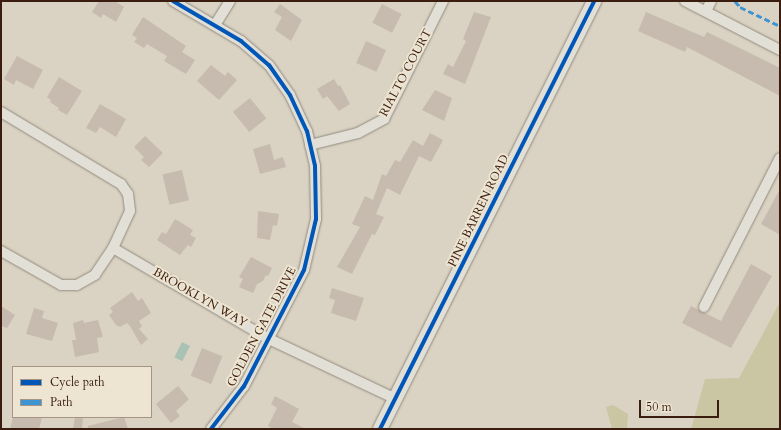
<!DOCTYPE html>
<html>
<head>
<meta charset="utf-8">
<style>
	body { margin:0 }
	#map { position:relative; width:781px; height:430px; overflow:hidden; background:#dad3c3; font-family:Cardo,serif }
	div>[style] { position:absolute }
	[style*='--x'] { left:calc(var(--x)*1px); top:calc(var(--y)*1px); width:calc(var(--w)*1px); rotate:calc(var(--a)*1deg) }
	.green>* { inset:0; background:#cac6a4 }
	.water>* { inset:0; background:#aac2b4; transform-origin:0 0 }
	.building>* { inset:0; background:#c7baae; transform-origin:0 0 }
	.roads { filter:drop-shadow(0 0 1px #928a7f) drop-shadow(0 0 1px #928a7f) }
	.minor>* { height:10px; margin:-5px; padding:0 5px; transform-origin:5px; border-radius:5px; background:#e2dfd7 }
	.secondary>* { height:14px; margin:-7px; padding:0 7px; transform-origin:7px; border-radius:7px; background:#e2dfd7 }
	.quiet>* { height:3px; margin-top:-1.5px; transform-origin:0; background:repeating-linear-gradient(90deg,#3e94d2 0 6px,transparent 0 9px) }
	.cycleway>* { height:4px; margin:-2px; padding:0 2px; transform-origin:2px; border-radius:2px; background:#0057b8 }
	span { translate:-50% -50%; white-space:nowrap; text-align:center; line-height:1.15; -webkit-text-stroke:4px #ede5d2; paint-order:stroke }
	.street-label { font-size:12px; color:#3b1d0f }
	.frame { position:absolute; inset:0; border:2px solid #3b1d0f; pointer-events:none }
	.legend { position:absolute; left:12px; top:366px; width:140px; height:52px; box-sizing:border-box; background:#ede5d2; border:1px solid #a69584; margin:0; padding:5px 7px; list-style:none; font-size:12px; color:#3b1d0f }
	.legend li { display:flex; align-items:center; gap:8px; height:20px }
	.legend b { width:20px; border:1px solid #a69584 }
	.scale { position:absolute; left:639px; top:400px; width:80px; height:18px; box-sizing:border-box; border:2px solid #3b1d0f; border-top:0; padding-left:5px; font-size:12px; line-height:14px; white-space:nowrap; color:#3b1d0f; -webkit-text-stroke:3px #ede5d2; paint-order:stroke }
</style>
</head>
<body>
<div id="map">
	<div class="green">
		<div style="clip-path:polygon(780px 302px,780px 429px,691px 429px,705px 379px,739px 378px)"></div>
		<div style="clip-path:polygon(613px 405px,628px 414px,627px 429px,612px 429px,606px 407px)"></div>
	</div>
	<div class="water">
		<div style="left:182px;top:342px;width:9px;height:17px;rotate:27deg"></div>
	</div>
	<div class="building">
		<div style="clip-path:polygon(99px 1px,115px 1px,124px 7px,116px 22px,103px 14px,101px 18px,92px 12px)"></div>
		<div style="clip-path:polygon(280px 4px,302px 20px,291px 41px,275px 30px,282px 17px,274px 12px)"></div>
		<div style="left:382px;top:4px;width:22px;height:21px;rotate:27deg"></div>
		<div style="clip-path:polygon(474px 12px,491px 17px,465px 84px,443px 74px,448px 64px,453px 67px,466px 41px,463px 39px)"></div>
		<div style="clip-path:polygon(646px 12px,704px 37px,707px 32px,780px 68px,780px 96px,687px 47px,685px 52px,638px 31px)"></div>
		<div style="clip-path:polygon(143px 17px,186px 46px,182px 52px,195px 60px,186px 74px,164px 61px,167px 56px,147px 44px,144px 48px,134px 42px,137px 38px,132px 35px)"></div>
		<div style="left:366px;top:41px;width:22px;height:24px;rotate:24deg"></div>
		<div style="clip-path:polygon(17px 56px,43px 70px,33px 89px,16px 80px,14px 85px,4px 79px)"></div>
		<div style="clip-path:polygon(211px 65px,225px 76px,228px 72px,237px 80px,219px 100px,197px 81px)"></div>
		<div style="clip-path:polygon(59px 77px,82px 91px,67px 115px,58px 110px,59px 108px,50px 102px,51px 100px,47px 97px)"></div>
		<div style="clip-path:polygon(334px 79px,338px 86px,340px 85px,350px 104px,339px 111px,327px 96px,323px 99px,317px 89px)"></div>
		<div style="clip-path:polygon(435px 90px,452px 98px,444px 121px,422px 110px)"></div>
		<div style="left:250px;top:98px;width:26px;height:22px;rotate:51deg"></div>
		<div style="clip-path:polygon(100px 104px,126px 119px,116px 137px,100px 127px,96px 133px,86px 128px)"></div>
		<div style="clip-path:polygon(430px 133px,443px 140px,431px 162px,419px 156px,400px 195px,387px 188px,376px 214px,384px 217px,375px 235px,372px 234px,352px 274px,337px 267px,360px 227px,352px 224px,365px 196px,373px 200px,382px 174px,386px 176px,395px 160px,400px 162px,413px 140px,423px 146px)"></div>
		<div style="clip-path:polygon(145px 136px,163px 153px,149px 167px,141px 160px,144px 157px,134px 147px)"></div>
		<div style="clip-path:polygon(270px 144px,274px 160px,283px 157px,286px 167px,260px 174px,253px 149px)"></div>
		<div style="left:182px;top:170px;width:31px;height:20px;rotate:77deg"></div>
		<div style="clip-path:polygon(780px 189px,780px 235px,761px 224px)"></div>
		<div style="clip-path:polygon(258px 211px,279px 214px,277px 226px,273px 225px,270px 240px,257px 238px)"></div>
		<div style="clip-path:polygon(175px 219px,193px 230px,190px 235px,196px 238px,191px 247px,188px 245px,180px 255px,157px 240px,162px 232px,166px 234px)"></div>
		<div style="clip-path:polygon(251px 257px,272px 268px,268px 276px,266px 275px,263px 281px,257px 284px,253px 293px,239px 287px,243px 279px,239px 277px)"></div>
		<div style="clip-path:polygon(751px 264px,772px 276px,731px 348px,682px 323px,691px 306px,721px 321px)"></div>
		<div style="clip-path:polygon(332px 288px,364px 298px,356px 321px,331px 313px,335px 300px,329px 298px)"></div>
		<div style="clip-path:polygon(132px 292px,138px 301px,142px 298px,151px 313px,139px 321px,142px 326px,139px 329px,148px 339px,141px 345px,130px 326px,127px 323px,120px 327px,116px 325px,109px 315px,113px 312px,110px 308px)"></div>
		<div style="clip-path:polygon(1px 306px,15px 315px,7px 328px,1px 326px)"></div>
		<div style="clip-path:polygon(34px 308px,44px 311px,42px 318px,58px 323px,52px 341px,26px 334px)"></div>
		<div style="clip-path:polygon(83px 320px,84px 323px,98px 320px,103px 337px,97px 338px,99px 352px,75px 357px,72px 340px,76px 340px,73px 323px)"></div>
		<div style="left:202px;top:348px;width:22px;height:30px;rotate:22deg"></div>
		<div style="clip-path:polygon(178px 386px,189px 399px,176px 411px,180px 416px,171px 423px,156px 404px)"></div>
		<div style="clip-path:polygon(275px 396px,299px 409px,292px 422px,306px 429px,273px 429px,268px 426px,277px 408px,271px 404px)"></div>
		<div style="clip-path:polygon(13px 417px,42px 417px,39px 429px,10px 429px)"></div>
		<div style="clip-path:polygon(75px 417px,83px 418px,82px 429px,73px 429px)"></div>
		<div style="clip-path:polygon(124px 417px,128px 429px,88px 429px,88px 426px)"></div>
	</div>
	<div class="roads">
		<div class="minor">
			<div style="--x:173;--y:1;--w:79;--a:30.5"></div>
			<div style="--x:241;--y:41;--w:37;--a:41"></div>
			<div style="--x:269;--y:65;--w:37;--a:55"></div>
			<div style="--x:290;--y:95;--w:40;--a:65"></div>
			<div style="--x:307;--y:131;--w:36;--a:77"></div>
			<div style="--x:315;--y:166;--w:53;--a:88.9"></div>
			<div style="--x:316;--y:219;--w:52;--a:103.2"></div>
			<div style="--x:304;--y:270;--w:131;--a:117.3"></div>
			<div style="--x:244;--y:386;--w:54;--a:127.5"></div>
			<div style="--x:685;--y:1;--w:107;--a:27.3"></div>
			<div style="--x:706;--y:11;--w:11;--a:-63"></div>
			<div style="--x:215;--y:25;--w:28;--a:-58"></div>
			<div style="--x:1;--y:112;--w:140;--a:31"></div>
			<div style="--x:121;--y:184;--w:12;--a:55"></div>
			<div style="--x:128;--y:194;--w:17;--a:83"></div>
			<div style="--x:130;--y:211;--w:41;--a:114.7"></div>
			<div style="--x:113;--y:248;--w:32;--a:124"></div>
			<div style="--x:95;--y:275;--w:21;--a:151"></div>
			<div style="--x:77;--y:285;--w:16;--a:180"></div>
			<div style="--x:61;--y:285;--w:69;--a:-150.5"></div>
			<div style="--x:310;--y:145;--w:49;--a:-14"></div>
			<div style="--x:358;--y:133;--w:30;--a:-28"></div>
			<div style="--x:384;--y:119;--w:132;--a:-63.4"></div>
			<div style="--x:113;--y:248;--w:181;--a:30.3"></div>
			<div style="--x:269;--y:339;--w:140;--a:25.3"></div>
			<div style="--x:704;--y:307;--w:167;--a:-63"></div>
		</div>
		<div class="secondary">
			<div style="--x:380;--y:429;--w:479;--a:-63.4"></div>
		</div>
	</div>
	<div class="quiet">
		<div style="--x:735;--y:1;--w:8;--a:50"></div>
		<div style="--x:740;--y:7;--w:44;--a:25.4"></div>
	</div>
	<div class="cycleway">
		<div style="--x:173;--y:1;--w:79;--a:30.5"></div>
		<div style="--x:241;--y:41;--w:37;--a:41"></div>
		<div style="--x:269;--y:65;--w:37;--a:55"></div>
		<div style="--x:290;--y:95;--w:40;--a:65"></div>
		<div style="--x:307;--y:131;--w:36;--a:77"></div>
		<div style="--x:315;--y:166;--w:53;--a:88.9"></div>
		<div style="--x:316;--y:219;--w:52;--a:103.2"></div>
		<div style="--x:304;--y:270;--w:131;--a:117.3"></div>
		<div style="--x:244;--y:386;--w:54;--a:127.5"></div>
		<div style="--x:380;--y:429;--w:479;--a:-63.4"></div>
	</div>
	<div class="street-label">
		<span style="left:406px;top:73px;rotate:-62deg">RIALTO COURT</span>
		<span style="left:479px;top:211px;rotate:-64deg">PINE BARREN ROAD</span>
		<span style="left:200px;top:298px;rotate:30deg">BROOKLYN WAY</span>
		<span style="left:262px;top:327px;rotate:-62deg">GOLDEN GATE DRIVE</span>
	</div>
	<div class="frame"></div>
	<ul class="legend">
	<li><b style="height:5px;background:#0057b8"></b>Cycle path</li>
	<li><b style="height:5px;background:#3e94d2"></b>Path</li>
	</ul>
	<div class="scale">50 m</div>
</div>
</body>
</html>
